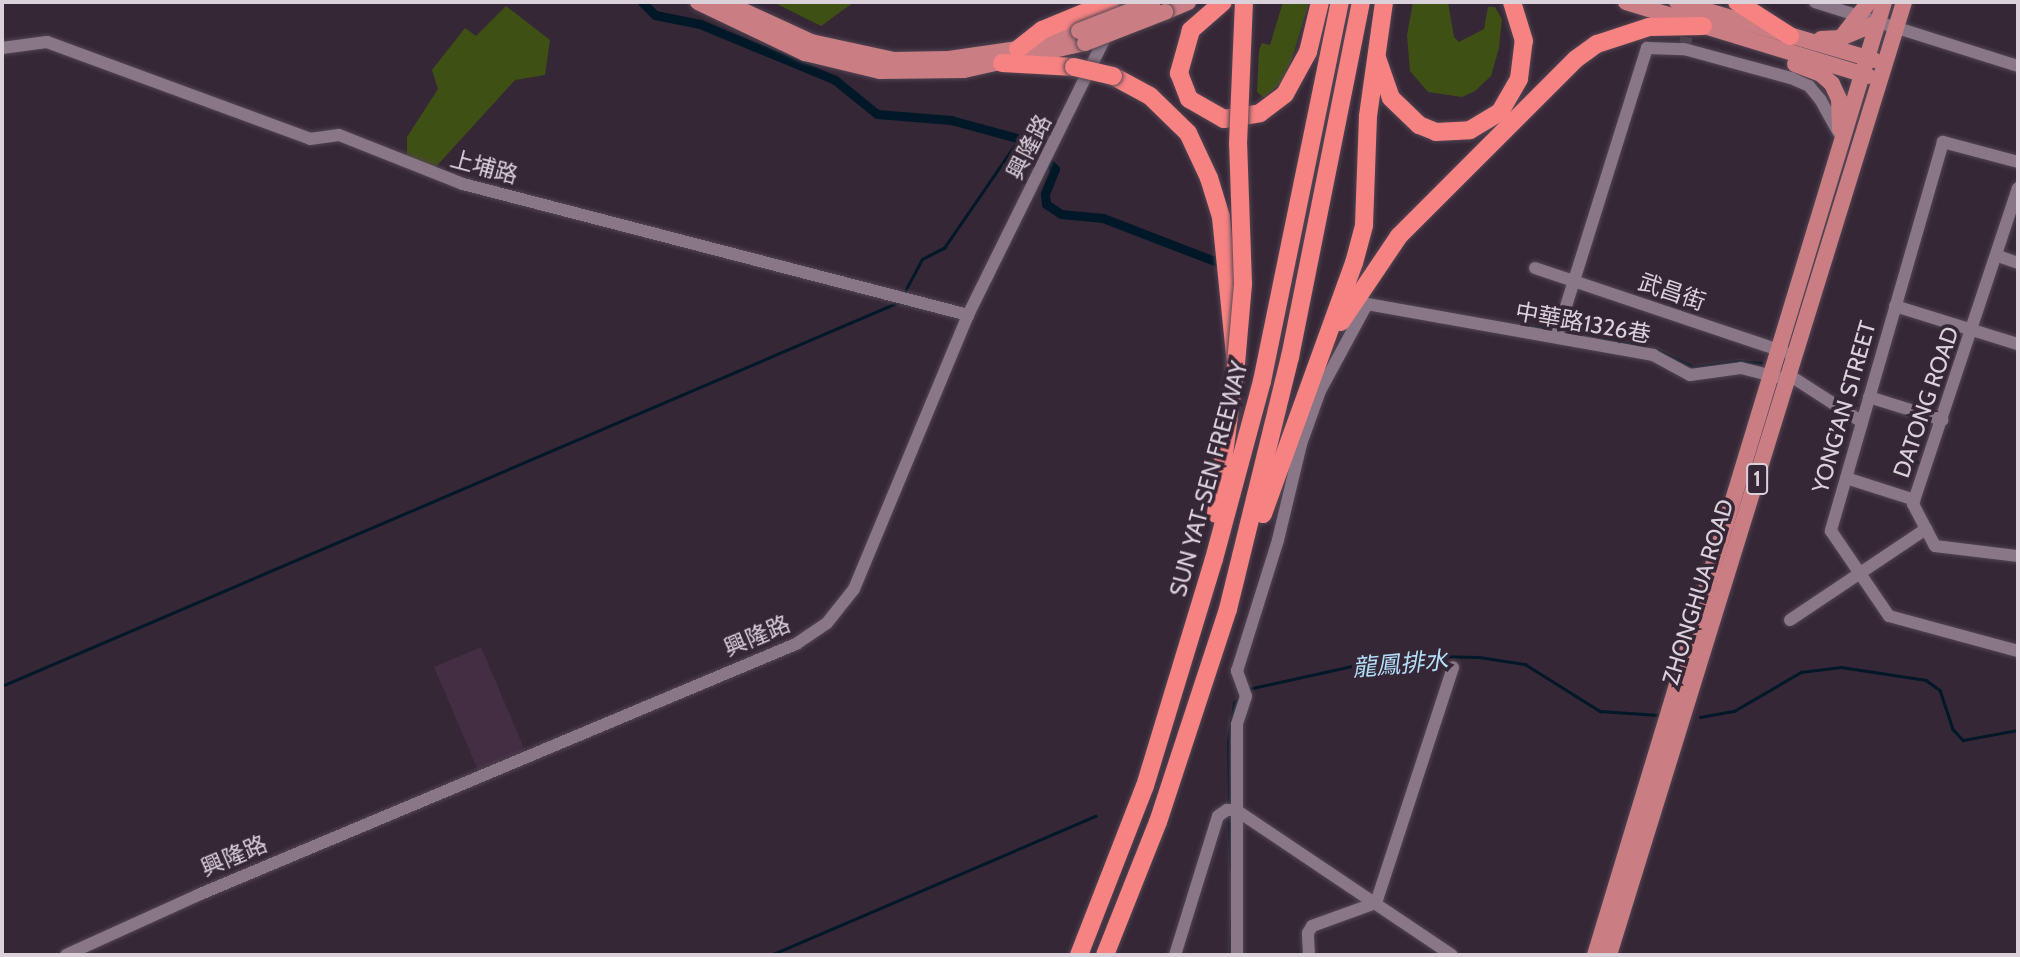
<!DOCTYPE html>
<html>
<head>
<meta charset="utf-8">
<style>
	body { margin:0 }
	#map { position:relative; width:2020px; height:957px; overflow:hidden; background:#362736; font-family:Cabin,"Noto Sans TC",sans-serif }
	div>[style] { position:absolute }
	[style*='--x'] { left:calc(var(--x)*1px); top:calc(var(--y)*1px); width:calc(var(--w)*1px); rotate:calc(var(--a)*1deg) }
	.built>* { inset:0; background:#432e43; transform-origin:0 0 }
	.green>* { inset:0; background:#3f5014 }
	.stream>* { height:2.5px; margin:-1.25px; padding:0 1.25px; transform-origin:1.25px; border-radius:1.25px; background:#001827 }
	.canal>* { height:9px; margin:-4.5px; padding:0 4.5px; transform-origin:4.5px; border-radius:4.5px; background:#001827 }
	.minor-tunnel>* { height:12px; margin-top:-6px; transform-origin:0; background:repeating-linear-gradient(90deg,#4f404f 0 12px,transparent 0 18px) }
	.roads { filter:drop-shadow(0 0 2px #524552) drop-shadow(0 0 2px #524552) }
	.minor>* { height:12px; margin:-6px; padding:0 6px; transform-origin:6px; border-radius:6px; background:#897788 }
	.major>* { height:16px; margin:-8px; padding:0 8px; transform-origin:8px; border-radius:8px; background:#ca7e84 }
	.highway>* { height:18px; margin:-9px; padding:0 9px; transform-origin:9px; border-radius:9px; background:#f68282 }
	.bridges { filter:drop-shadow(0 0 2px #524552) drop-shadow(0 0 2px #524552) }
	.major-bridge>* { height:16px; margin:-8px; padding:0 8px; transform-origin:8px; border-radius:8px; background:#ca7e84 }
	.highway-bridge>* { height:18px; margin:-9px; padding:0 9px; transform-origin:9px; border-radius:9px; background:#f68282 }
	span { translate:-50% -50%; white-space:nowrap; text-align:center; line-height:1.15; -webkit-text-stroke:7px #362736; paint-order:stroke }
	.shield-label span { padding:2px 5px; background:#362736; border:2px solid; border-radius:5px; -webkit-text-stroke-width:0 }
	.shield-label { font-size:21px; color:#dbd1db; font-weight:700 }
	.street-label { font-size:23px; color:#dbd1db }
	.water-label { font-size:24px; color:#b2def9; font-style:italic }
	.frame { position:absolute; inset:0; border:4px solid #dbd1db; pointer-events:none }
</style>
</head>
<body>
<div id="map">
	<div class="built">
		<div style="left:481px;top:647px;width:112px;height:51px;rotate:67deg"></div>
	</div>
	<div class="green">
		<div style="clip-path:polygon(773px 2px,854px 2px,821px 26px)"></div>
		<div style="clip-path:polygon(1283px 2px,1309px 2px,1286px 79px,1264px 98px,1257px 92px,1259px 50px,1262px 43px,1270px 45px)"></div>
		<div style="clip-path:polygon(1413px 2px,1448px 2px,1454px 37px,1459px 42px,1484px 29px,1488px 7px,1495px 7px,1502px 19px,1499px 48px,1491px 76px,1475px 91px,1462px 97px,1428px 92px,1410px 71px,1407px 35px)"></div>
		<div style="clip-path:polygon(506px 6px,550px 40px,545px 75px,515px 80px,433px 170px,407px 160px,407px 137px,438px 89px,432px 70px,465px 28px,476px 36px)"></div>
	</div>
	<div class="stream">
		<div style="--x:904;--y:293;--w:38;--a:-62"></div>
		<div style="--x:922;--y:259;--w:25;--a:-27"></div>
		<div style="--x:944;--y:248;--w:132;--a:-55.5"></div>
		<div style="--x:1526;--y:326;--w:29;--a:4"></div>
		<div style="--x:1565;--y:328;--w:84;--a:13.7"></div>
		<div style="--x:1657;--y:350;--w:41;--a:24.7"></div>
		<div style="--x:1694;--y:367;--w:44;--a:-7.8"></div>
		<div style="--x:1738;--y:361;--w:23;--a:5"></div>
		<div style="--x:1904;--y:453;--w:18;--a:34"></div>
		<div style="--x:2;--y:686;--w:976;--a:-23.18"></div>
		<div style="--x:1248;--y:689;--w:120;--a:-12.5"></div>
		<div style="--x:1365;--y:663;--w:66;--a:-6.1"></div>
		<div style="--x:1431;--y:656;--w:48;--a:1.2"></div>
		<div style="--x:1479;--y:657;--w:47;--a:8.7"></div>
		<div style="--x:1525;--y:664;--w:89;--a:32.1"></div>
		<div style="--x:1600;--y:711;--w:58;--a:3.9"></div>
		<div style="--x:1700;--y:717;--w:35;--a:-10"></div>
		<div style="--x:1734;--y:711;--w:78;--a:-30.2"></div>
		<div style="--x:1801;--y:672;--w:40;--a:-7.1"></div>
		<div style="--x:1841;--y:667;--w:86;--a:8.7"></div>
		<div style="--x:1926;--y:680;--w:17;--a:36"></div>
		<div style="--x:1940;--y:690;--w:41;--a:71.6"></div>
		<div style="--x:1953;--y:729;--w:15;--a:48"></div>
		<div style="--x:1963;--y:740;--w:56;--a:-10.3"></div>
		<div style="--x:1229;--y:805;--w:64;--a:-90.9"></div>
		<div style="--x:1228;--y:741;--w:38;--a:-81"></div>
		<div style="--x:1234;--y:703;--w:10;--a:-45"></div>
		<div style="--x:1229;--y:815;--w:53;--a:87.8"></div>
		<div style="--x:771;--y:955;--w:353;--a:-23.2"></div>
		<div style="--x:1230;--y:955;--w:35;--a:-88"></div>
	</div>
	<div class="canal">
		<div style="--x:642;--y:2;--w:18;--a:45"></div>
		<div style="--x:655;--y:15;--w:46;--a:11.3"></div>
		<div style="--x:700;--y:24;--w:146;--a:22.5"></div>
		<div style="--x:835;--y:80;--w:54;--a:39"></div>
		<div style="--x:877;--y:114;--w:74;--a:4.6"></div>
		<div style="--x:951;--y:120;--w:80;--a:15.3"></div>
		<div style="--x:1028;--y:141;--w:39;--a:46"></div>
		<div style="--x:1055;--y:169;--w:27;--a:112"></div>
		<div style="--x:1045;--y:194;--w:10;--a:84"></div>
		<div style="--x:1046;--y:204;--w:18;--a:34"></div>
		<div style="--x:1061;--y:214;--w:42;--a:5.4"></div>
		<div style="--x:1103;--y:218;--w:122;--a:21.1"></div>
	</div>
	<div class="minor-tunnel">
		<div style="--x:1684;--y:49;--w:31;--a:-77"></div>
	</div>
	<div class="roads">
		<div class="minor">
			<div style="--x:1815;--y:2;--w:213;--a:17.5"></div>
			<div style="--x:2;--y:48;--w:45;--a:-7.6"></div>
			<div style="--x:47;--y:42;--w:280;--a:20.2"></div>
			<div style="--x:310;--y:139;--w:29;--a:-8"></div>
			<div style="--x:339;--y:135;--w:133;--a:21.6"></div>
			<div style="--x:463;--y:184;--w:522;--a:14.54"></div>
			<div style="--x:2018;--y:162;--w:78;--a:-165.1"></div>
			<div style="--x:1943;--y:142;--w:405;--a:106.1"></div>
			<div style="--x:1831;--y:531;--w:103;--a:55.7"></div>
			<div style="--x:1889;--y:616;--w:134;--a:15.2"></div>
			<div style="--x:2018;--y:188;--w:333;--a:108.4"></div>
			<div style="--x:1913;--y:504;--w:47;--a:62.4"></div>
			<div style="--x:1935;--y:546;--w:84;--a:6.9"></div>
			<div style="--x:1998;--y:256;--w:21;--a:19"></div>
			<div style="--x:1535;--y:268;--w:263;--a:18.6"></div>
			<div style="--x:1895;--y:306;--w:129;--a:17.2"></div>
			<div style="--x:1557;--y:335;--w:301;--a:-72.6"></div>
			<div style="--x:1647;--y:48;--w:37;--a:2"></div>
			<div style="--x:1684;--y:49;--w:111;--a:15.2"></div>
			<div style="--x:1791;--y:78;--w:20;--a:24"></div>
			<div style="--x:1809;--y:86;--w:17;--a:50"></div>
			<div style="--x:1820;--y:99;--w:38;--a:61"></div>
			<div style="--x:1789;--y:375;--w:87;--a:32.8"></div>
			<div style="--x:1869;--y:397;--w:77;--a:17.3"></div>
			<div style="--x:1846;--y:478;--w:72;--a:17.7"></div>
			<div style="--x:1790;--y:620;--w:164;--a:-33.8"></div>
			<div style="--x:1376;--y:903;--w:248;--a:-71.9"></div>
			<div style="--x:66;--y:955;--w:145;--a:-24.4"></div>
			<div style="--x:198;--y:895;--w:649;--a:-22.77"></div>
			<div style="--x:796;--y:644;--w:37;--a:-34"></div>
			<div style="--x:827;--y:623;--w:43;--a:-51.5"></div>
			<div style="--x:854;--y:589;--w:297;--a:-67.4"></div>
			<div style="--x:968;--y:315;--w:349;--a:-63.7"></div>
			<div style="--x:1175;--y:955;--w:145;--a:-72.8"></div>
			<div style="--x:1218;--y:816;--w:11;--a:-34"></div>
			<div style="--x:1227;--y:810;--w:9;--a:0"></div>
			<div style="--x:1236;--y:810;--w:260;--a:33.9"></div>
			<div style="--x:1237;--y:955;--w:231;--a:-90"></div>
			<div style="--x:1237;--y:724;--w:29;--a:-72"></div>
			<div style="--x:1246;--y:696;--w:27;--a:-110"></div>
			<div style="--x:1237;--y:671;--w:137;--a:-72.6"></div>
			<div style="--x:1278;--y:540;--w:99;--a:-76.5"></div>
			<div style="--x:1301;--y:444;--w:56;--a:-70.3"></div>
			<div style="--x:1320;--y:391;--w:99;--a:-61.6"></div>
			<div style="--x:1367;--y:304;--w:291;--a:10.1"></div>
			<div style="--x:1653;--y:355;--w:42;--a:28.4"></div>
			<div style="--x:1690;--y:375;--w:51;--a:-7.8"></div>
			<div style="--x:1741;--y:368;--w:37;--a:14"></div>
			<div style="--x:1309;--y:955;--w:22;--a:-93"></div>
			<div style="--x:1308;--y:933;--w:8;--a:-60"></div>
			<div style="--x:1312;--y:926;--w:68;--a:-19.8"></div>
		</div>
		<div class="major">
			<div style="--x:698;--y:2;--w:119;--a:25.5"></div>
			<div style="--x:805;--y:53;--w:77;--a:13.5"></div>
			<div style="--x:880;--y:71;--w:84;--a:-0.7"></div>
			<div style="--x:964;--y:70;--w:124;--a:-12.6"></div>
			<div style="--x:724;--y:2;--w:96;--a:24.7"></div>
			<div style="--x:811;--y:42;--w:85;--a:12.2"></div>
			<div style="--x:894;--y:60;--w:55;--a:-1"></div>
			<div style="--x:949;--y:59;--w:70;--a:-8.2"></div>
			<div style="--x:1018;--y:49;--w:64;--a:-16.4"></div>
			<div style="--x:1626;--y:2;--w:253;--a:17"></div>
			<div style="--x:1677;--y:2;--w:205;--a:16.4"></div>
			<div style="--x:1165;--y:12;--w:25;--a:-23"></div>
			<div style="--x:1841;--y:38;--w:46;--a:-52.1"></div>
			<div style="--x:1821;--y:39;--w:20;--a:-3"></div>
			<div style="--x:1841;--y:38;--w:39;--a:-23"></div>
			<div style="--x:1795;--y:64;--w:28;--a:21"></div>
			<div style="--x:1821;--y:74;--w:15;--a:42"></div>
			<div style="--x:1832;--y:84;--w:17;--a:65"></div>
			<div style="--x:1839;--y:99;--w:30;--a:88"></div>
			<div style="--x:1595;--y:955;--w:996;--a:-73.13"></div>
			<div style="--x:1609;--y:955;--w:998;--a:-72.8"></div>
		</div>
		<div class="highway">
			<div style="--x:1223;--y:2;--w:43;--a:138.8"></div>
			<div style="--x:1191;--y:30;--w:45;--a:105.6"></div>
			<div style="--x:1179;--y:73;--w:28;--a:69"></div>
			<div style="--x:1189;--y:99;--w:40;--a:29.7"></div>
			<div style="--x:1224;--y:119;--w:36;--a:-9"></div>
			<div style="--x:1260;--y:113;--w:31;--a:-37"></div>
			<div style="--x:1285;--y:94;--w:48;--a:-61.3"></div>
			<div style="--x:1308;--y:52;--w:51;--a:-76.5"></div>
			<div style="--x:1737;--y:2;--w:63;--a:32.7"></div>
			<div style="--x:1018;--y:49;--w:31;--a:-38"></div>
			<div style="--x:1042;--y:30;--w:74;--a:-22.4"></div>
			<div style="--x:1377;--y:58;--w:42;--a:70.7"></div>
			<div style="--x:1391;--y:98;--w:39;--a:44"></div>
			<div style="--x:1419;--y:125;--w:18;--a:22"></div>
			<div style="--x:1436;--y:132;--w:34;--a:-3"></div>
			<div style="--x:1470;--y:130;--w:35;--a:-31"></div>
			<div style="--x:1500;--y:112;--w:38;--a:-60"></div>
			<div style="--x:1519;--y:79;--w:38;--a:-83"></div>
			<div style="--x:1524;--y:41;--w:41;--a:-107.1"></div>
			<div style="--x:1002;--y:63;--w:72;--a:3.2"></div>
			<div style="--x:1113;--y:76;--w:42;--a:28.4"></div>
			<div style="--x:1150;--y:96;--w:53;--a:44.2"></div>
			<div style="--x:1188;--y:133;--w:50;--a:65"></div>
			<div style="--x:1209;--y:178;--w:41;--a:72.9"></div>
			<div style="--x:1221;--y:217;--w:148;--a:84.2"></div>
			<div style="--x:1236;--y:364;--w:151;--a:97.6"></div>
			<div style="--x:1341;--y:322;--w:104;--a:-56"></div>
			<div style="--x:1399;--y:236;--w:250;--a:-45"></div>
			<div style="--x:1576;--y:59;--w:26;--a:-36"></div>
			<div style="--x:1597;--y:44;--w:55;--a:-18.1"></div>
			<div style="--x:1649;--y:27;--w:54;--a:-1.1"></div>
			<div style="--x:1263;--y:514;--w:267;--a:-70.1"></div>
			<div style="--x:1354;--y:263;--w:39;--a:-75"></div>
			<div style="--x:1364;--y:225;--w:109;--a:-87.9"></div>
			<div style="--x:1368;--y:116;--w:115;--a:-82"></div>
			<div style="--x:1079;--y:955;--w:181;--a:-68.7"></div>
			<div style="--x:1145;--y:786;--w:237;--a:-73.1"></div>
			<div style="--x:1214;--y:559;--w:184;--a:-74.9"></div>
			<div style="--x:1262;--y:381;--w:387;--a:-78.4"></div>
			<div style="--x:1105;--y:955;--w:143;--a:-68.3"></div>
			<div style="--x:1158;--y:822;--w:224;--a:-71.8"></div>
			<div style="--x:1228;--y:609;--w:260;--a:-76.2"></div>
			<div style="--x:1290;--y:357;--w:362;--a:-78.7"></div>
		</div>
	</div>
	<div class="bridges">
		<div class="major-bridge">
			<div style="--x:1079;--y:31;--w:79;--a:-21.4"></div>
			<div style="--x:1085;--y:43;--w:86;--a:-21.2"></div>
		</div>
		<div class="highway-bridge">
			<div style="--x:1074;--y:67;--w:40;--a:13"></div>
			<div style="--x:1236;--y:364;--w:80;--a:-85"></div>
			<div style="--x:1243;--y:284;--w:140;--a:-92"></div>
			<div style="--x:1238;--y:144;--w:142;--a:-87.6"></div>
		</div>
	</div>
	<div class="shield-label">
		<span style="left:1757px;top:479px">1</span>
	</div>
	<div class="street-label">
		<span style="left:1029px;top:147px;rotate:-63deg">興隆路</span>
		<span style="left:484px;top:167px;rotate:15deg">上埔路</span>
		<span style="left:1672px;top:292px;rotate:19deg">武昌街</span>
		<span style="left:1583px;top:323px;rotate:10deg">中華路1326巷</span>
		<span style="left:1926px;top:402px;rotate:-71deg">DATONG ROAD</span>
		<span style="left:1844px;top:407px;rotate:-74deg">YONG’AN STREET</span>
		<span style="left:1209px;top:479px;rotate:-75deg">SUN YAT-SEN FREEWAY</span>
		<span style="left:1698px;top:592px;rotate:-73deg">ZHONGHUA ROAD</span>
		<span style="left:757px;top:636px;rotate:-23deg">興隆路</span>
		<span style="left:234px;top:856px;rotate:-23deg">興隆路</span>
	</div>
	<div class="water-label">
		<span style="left:1400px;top:664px;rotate:-5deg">龍鳳排水</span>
	</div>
	<div class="frame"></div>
</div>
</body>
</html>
